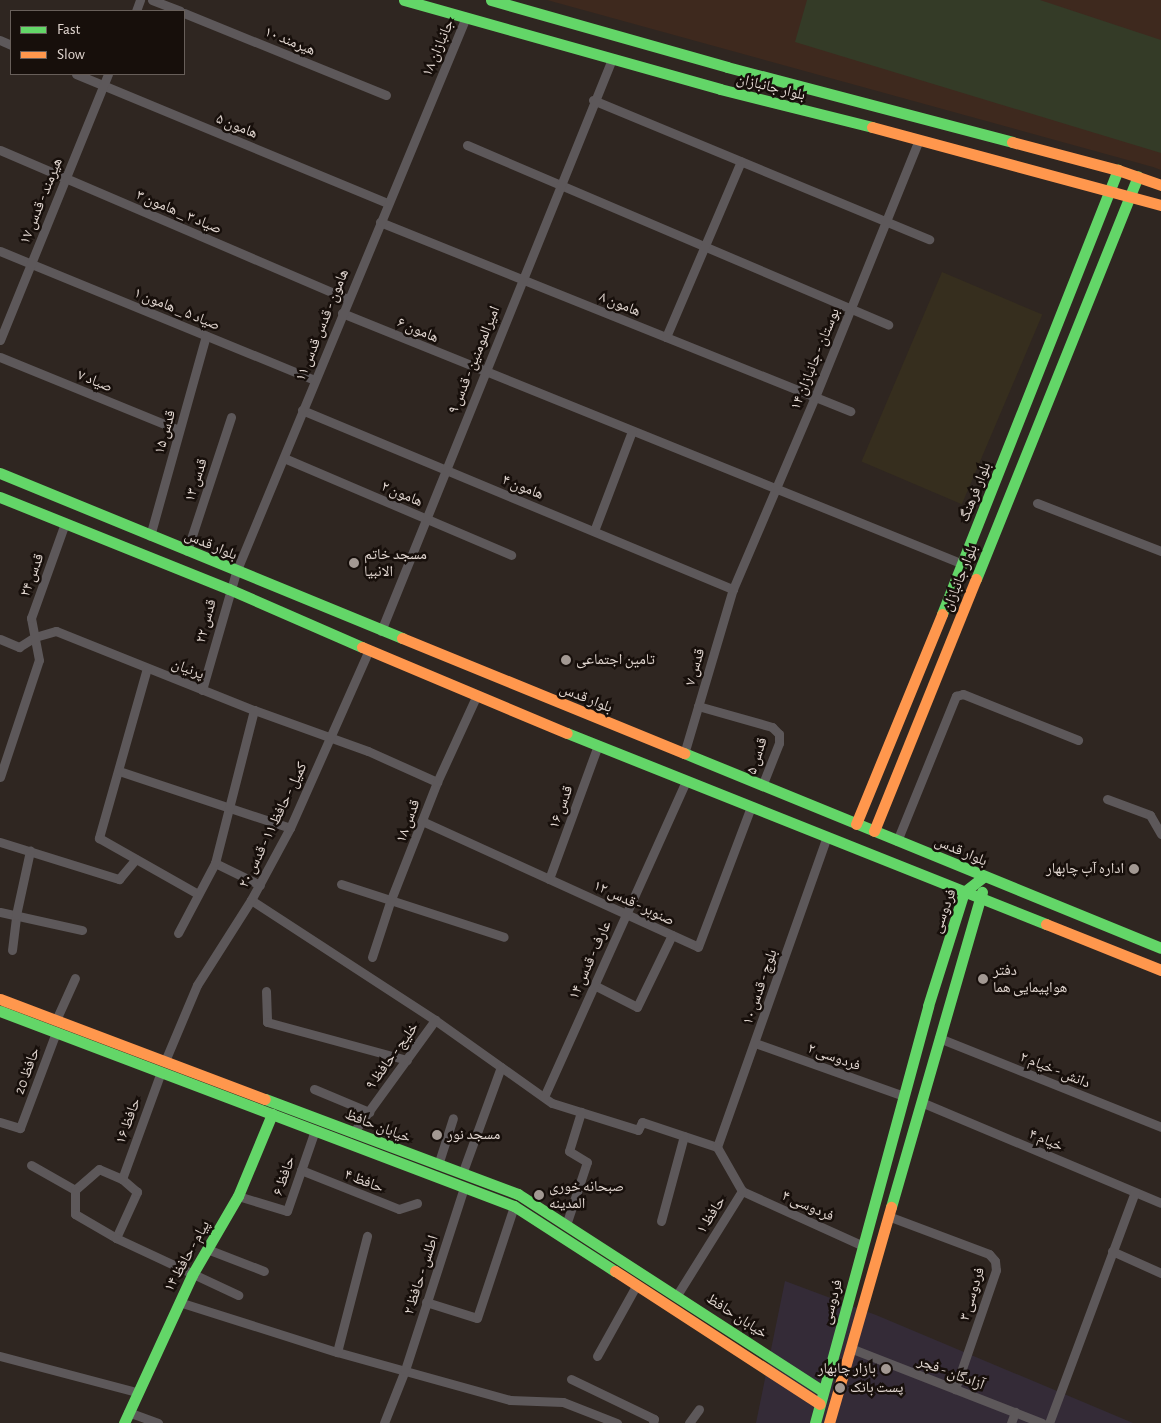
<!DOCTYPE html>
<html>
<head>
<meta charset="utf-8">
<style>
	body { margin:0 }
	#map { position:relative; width:1161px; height:1423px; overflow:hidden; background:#2f2621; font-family:"Alegreya Sans","Noto Naskh Arabic",sans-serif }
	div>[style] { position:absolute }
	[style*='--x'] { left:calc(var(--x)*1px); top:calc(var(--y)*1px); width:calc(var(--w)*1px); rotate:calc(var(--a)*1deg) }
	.commercial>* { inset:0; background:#342b37 }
	.built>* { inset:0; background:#3e291e }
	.education>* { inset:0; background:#362e1e; transform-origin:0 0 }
	.green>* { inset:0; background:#343b27 }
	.street>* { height:9px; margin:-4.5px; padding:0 4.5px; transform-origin:4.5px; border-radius:4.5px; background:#5d585a }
	.fast>* { height:11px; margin:-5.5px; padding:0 5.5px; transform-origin:5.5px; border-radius:5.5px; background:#63d668 }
	.slow>* { height:11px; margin:-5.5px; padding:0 5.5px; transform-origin:5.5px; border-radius:5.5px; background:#ff974d }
	.dots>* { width:14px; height:14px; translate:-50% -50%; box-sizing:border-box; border:2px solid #170f0b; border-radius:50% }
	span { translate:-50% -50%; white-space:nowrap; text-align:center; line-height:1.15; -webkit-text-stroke:5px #170f0b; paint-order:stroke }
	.street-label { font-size:15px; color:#e2d7d1 }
	.poi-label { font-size:15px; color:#e2d7d1 }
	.left { translate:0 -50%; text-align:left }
	.right { translate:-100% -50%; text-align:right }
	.legend { position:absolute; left:10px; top:10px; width:175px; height:65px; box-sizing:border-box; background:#170f0b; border:1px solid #685f5a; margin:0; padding:6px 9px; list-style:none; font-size:15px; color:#e2d7d1 }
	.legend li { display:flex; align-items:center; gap:10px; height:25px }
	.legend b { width:25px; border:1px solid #685f5a }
</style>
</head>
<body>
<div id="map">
	<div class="commercial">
		<div style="clip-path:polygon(785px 1281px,876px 1315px,1133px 1423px,756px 1423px)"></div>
	</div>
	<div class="built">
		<div style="clip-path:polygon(547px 0,1161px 0,1161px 170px,1153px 167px)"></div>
	</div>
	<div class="education">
		<div style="left:942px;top:272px;width:109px;height:206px;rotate:23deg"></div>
	</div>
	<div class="green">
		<div style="clip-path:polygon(807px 0,1040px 0,1161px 40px,1161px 153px,795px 42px)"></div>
	</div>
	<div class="street">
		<div style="--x:152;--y:0;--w:30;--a:21"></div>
		<div style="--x:136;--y:11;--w:12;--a:-70"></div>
		<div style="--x:184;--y:13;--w:218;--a:22.1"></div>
		<div style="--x:0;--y:40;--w:12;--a:24"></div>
		<div style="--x:76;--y:74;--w:338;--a:22.5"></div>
		<div style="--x:593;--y:100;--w:364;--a:22.5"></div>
		<div style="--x:467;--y:145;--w:458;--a:23.1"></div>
		<div style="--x:0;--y:150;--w:378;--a:23.2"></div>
		<div style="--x:380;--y:222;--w:507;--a:21.91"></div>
		<div style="--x:0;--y:251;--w:339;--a:22.3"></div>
		<div style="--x:342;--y:313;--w:670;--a:22.01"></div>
		<div style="--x:666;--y:337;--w:191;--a:-66.9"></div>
		<div style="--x:0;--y:340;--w:287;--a:-67.9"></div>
		<div style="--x:0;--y:357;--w:193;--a:22.2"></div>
		<div style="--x:302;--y:410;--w:467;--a:22.6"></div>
		<div style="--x:284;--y:458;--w:247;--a:23.1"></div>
		<div style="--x:1037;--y:503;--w:133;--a:21.2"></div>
		<div style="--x:594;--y:531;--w:107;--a:-69.2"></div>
		<div style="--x:150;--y:536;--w:208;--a:-74.4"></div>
		<div style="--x:187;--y:551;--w:141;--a:-71.8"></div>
		<div style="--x:381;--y:631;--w:617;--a:-68.01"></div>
		<div style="--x:0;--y:639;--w:21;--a:23"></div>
		<div style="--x:19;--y:647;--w:19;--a:-32"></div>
		<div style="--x:35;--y:637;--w:22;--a:-16"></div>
		<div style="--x:56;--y:631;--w:213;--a:21.8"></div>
		<div style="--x:254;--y:710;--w:121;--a:19.8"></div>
		<div style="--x:368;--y:751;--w:76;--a:24.2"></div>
		<div style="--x:147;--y:668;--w:177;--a:105.8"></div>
		<div style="--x:99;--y:838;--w:114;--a:29.5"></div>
		<div style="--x:202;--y:690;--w:123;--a:-73.9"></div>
		<div style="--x:236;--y:572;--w:601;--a:-67.49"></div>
		<div style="--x:698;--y:706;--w:77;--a:15.8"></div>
		<div style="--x:772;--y:727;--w:10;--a:45"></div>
		<div style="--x:779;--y:734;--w:9;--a:90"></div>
		<div style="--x:779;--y:743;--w:46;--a:111.6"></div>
		<div style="--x:684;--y:754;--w:172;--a:-73.5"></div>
		<div style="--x:733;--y:589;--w:209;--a:-66.9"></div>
		<div style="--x:815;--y:397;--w:278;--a:-68"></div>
		<div style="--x:119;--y:771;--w:180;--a:18.4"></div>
		<div style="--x:0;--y:777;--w:123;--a:-71.6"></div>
		<div style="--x:39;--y:660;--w:43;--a:-100.8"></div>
		<div style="--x:31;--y:618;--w:101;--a:-70.3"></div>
		<div style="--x:1107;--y:799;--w:46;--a:20.4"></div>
		<div style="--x:1150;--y:815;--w:22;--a:60"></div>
		<div style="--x:422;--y:821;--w:303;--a:24.5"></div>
		<div style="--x:698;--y:947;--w:150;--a:-69.3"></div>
		<div style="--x:897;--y:841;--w:157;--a:-67.9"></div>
		<div style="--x:956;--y:696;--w:7;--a:-16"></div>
		<div style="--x:963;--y:694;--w:124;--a:21.8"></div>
		<div style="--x:0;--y:842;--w:125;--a:17.3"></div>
		<div style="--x:119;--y:879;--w:26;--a:-50"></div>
		<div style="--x:215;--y:863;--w:50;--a:26.1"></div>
		<div style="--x:549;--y:879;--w:143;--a:-69.9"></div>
		<div style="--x:341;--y:884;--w:171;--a:18"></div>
		<div style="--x:251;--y:900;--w:220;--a:33.1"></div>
		<div style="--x:435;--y:1020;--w:143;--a:35.4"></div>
		<div style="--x:552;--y:1103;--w:90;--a:17.4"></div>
		<div style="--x:638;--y:1130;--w:9;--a:-63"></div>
		<div style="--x:642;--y:1122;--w:79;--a:18.4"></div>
		<div style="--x:0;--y:912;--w:84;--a:12.4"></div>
		<div style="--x:178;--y:933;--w:79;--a:-62.1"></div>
		<div style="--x:215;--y:863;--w:158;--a:-75.7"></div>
		<div style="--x:12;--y:950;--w:35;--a:-83"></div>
		<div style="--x:16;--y:915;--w:66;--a:-77.7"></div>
		<div style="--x:372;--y:957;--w:58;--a:-71.9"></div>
		<div style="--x:390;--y:902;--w:129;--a:-68.6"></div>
		<div style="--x:437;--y:782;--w:94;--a:-65.4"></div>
		<div style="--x:594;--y:985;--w:48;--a:27.1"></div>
		<div style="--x:637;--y:1007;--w:80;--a:-64.1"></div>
		<div style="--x:266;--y:991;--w:31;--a:88"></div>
		<div style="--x:267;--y:1022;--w:145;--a:15.2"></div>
		<div style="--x:56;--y:1020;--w:46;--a:-65.7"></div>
		<div style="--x:939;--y:1038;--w:239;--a:21.8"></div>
		<div style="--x:755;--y:1043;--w:158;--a:19.6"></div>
		<div style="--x:165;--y:1061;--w:82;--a:-67.2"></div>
		<div style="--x:197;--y:985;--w:101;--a:-57.6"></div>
		<div style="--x:251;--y:900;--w:82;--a:-61.6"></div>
		<div style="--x:290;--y:828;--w:195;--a:-66.1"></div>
		<div style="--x:314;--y:1089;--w:60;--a:22.7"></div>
		<div style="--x:544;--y:1097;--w:346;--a:-65.8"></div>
		<div style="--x:921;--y:1102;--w:260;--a:22.8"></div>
		<div style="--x:0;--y:1122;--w:21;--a:17"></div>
		<div style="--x:20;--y:1128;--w:103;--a:-69.4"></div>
		<div style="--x:353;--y:1133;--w:140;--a:-54"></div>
		<div style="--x:717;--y:1147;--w:329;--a:-70.5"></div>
		<div style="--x:31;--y:1165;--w:51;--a:29.6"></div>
		<div style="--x:438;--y:1165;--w:49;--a:-72.3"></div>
		<div style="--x:301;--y:1170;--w:105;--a:21.7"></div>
		<div style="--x:399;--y:1209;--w:19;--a:-18"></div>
		<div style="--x:462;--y:1174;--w:114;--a:-70"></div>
		<div style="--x:122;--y:1179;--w:114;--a:-70"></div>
		<div style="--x:742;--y:1191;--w:133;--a:24.4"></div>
		<div style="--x:238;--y:1196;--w:51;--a:17"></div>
		<div style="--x:287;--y:1211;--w:86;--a:-70.9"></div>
		<div style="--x:888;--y:1216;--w:108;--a:20.6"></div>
		<div style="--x:989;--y:1254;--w:9;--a:49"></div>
		<div style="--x:995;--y:1261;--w:9;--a:84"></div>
		<div style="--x:996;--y:1270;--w:126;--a:109"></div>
		<div style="--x:661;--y:1221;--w:88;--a:-74.9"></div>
		<div style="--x:566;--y:1225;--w:66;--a:-71.6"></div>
		<div style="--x:587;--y:1162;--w:21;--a:-149"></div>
		<div style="--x:569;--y:1151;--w:41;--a:-72.9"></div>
		<div style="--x:116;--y:1238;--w:51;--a:-65.5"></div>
		<div style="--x:137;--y:1192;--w:20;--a:-139"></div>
		<div style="--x:122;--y:1179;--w:25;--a:-157"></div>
		<div style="--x:99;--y:1169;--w:32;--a:139"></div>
		<div style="--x:75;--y:1190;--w:24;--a:90"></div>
		<div style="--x:75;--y:1214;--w:48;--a:30.3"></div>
		<div style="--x:116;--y:1238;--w:135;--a:25"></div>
		<div style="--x:207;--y:1249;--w:61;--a:21.1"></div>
		<div style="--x:1112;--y:1251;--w:54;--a:24.2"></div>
		<div style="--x:677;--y:1295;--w:123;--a:-58"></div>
		<div style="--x:742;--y:1191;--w:51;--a:-119.6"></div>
		<div style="--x:179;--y:1302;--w:166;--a:17.6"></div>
		<div style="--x:337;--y:1352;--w:180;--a:15.5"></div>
		<div style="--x:510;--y:1400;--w:53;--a:2.2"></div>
		<div style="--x:563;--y:1402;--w:58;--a:21.3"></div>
		<div style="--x:426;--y:1302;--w:53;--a:17.4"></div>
		<div style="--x:477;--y:1318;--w:118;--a:-71.7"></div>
		<div style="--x:850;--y:1348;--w:206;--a:21.3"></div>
		<div style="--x:337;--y:1352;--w:120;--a:-75.5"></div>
		<div style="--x:0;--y:1356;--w:141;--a:14.8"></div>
		<div style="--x:597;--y:1356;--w:82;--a:-60.9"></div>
		<div style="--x:571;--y:1379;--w:92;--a:25.7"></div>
		<div style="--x:654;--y:1419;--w:4;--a:104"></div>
		<div style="--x:128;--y:1412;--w:32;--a:20"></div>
		<div style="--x:384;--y:1423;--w:57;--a:-68.4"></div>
		<div style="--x:405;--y:1370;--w:192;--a:-72.1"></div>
		<div style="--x:689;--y:1423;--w:17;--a:-54"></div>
		<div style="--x:1011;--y:1423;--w:12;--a:-70"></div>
		<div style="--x:1049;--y:1423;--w:246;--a:-69.6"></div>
	</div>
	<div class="fast">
		<div style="--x:404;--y:0;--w:328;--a:15.7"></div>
		<div style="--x:720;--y:89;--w:157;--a:14"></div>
		<div style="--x:491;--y:0;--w:245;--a:15.8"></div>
		<div style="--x:727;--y:67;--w:295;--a:14.7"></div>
		<div style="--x:0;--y:473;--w:435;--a:22.3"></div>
		<div style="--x:0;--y:497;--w:247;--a:21.9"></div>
		<div style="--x:229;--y:589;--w:145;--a:23.6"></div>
		<div style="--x:976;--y:579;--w:434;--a:-68.1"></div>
		<div style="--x:942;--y:614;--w:478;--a:-68.4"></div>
		<div style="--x:567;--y:733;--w:516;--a:21.74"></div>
		<div style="--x:684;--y:753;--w:515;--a:22.23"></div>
		<div style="--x:0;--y:1011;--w:550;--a:20.78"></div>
		<div style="--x:514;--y:1206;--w:120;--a:32.8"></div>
		<div style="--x:265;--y:1099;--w:270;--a:20.6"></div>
		<div style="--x:518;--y:1194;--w:363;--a:32.9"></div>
		<div style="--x:891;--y:1207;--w:328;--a:-73.9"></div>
		<div style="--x:124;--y:1423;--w:163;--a:-65.3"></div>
		<div style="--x:192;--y:1275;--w:91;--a:-59.8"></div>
		<div style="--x:238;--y:1196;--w:89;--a:-67.5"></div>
		<div style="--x:815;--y:1423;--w:432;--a:-74.8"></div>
		<div style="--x:928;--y:1006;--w:120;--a:-72.5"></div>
		<div style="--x:964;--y:892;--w:24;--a:-38"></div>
	</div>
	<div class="slow">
		<div style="--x:872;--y:127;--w:299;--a:15.1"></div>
		<div style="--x:1012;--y:142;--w:110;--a:14.8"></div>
		<div style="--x:1118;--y:170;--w:46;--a:19.2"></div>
		<div style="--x:402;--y:638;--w:305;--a:22.2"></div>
		<div style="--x:362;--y:647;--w:222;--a:22.8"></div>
		<div style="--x:856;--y:824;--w:227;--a:-67.7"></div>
		<div style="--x:874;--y:831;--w:272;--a:-68"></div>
		<div style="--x:1046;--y:924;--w:124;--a:21.8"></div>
		<div style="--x:0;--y:999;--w:283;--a:20.7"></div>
		<div style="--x:615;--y:1271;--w:244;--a:33"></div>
		<div style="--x:829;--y:1423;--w:225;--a:-74"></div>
	</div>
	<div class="dots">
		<div style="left:354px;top:563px;background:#a39993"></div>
		<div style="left:566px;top:660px;background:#a39993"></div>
		<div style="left:1134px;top:869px;background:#a39993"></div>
		<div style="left:983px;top:979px;background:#a39993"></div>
		<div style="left:437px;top:1135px;background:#a39993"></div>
		<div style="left:539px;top:1195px;background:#a39993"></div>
		<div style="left:886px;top:1369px;background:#a39993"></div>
		<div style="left:840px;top:1388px;background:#a39993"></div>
	</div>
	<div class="street-label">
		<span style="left:290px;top:41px;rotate:22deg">هیرمند ۱۰</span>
		<span style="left:438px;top:48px;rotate:-67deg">جانبازان ۱۸</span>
		<span style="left:771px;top:87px;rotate:14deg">بلوار جانبازان</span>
		<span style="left:237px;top:126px;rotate:22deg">هامون ۵</span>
		<span style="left:41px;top:201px;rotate:-68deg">هیرمند - قدس ۱۷</span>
		<span style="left:179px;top:212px;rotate:23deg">صیاد ۳ _ هامون ۳</span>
		<span style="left:620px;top:304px;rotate:22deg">هامون ۸</span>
		<span style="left:177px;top:309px;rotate:22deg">صیاد ۵ _ هامون ۱</span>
		<span style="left:322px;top:325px;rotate:-68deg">هامون - قدس قدس ۱۱</span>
		<span style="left:418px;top:330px;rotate:23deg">هامون ۶</span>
		<span style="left:815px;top:359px;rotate:-68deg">بوستان - جانبازان ۱۴</span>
		<span style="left:474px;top:360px;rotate:-68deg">امیرالمومنین - قدس ۹</span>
		<span style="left:95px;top:381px;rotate:22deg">صیاد ۷</span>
		<span style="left:165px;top:432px;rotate:-74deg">قدس ۱۵</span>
		<span style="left:196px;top:480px;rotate:-72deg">قدس ۱۳</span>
		<span style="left:523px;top:487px;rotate:22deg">هامون ۴</span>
		<span style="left:975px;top:492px;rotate:-68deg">بلوار فرهنگ</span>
		<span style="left:402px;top:494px;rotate:23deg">هامون ۲</span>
		<span style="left:211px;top:545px;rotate:23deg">بلوار قدس</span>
		<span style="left:32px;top:575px;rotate:-70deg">قدس ۲۴</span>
		<span style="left:960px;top:578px;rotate:-68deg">بلوار جانبازان</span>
		<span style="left:206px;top:621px;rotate:-75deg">قدس ۲۲</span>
		<span style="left:695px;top:667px;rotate:-74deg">قدس ۷</span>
		<span style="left:188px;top:669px;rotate:21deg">پرنیان</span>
		<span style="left:586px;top:698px;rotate:22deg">بلوار قدس</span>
		<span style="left:757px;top:756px;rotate:-72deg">قدس ۵</span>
		<span style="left:561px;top:807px;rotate:-70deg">قدس ۱۶</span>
		<span style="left:408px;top:821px;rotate:-70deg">قدس ۱۸</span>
		<span style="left:273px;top:825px;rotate:-64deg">کمیل - حافظ ۱۱ - قدس ۲۰</span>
		<span style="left:961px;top:851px;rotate:23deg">بلوار قدس</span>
		<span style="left:634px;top:903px;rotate:25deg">صنوبر - قدس ۱۲</span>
		<span style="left:944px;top:911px;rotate:-70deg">فردوسی</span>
		<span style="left:590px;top:960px;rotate:-66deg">عارف - قدس ۱۴</span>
		<span style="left:760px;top:987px;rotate:-71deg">بلوچ - قدس ۱۰</span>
		<span style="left:392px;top:1056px;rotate:-54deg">خلیج - حافظ ۹</span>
		<span style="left:834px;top:1057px;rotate:20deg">فردوسی ۲</span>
		<span style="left:1055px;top:1070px;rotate:22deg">دانش - خیام ۲</span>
		<span style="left:27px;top:1071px;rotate:-70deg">حافظ 20</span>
		<span style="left:128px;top:1121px;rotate:-70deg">حافظ ۱۶</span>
		<span style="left:378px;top:1126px;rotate:21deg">خیابان حافظ</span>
		<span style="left:1046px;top:1140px;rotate:23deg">خیام ۴</span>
		<span style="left:284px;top:1176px;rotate:-71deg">حافظ ۶</span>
		<span style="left:364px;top:1181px;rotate:21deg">حافظ ۴</span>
		<span style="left:808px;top:1206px;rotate:24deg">فردوسی ۴</span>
		<span style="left:711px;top:1215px;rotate:-58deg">حافظ ۱</span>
		<span style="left:187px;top:1256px;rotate:-61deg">پیام - حافظ ۱۴</span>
		<span style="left:421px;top:1275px;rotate:-72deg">اطلس - حافظ ۲</span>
		<span style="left:972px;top:1294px;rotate:-73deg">فردوسی ۳</span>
		<span style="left:832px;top:1302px;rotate:-75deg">فردوسی</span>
		<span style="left:737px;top:1316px;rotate:33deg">خیابان حافظ</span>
		<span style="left:951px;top:1373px;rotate:21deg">آزادگان - فجر</span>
	</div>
	<div class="poi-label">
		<span class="left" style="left:364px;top:563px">مسجد خاتم<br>الانبیا</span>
		<span class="left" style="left:576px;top:660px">تامین اجتماعی</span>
		<span class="right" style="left:1124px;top:869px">اداره آب چابهار</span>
		<span class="left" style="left:993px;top:979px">دفتر<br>هواپیمایی هما</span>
		<span class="left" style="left:447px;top:1135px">مسجد نور</span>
		<span class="left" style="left:549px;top:1195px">صبحانه خوری<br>المدینه</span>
		<span class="right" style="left:876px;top:1369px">بازار چابهار</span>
		<span class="left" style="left:850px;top:1388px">پست بانک</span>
	</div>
	<ul class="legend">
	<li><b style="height:6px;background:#63d668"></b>Fast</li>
	<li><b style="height:6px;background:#ff974d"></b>Slow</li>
	</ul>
</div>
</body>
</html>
